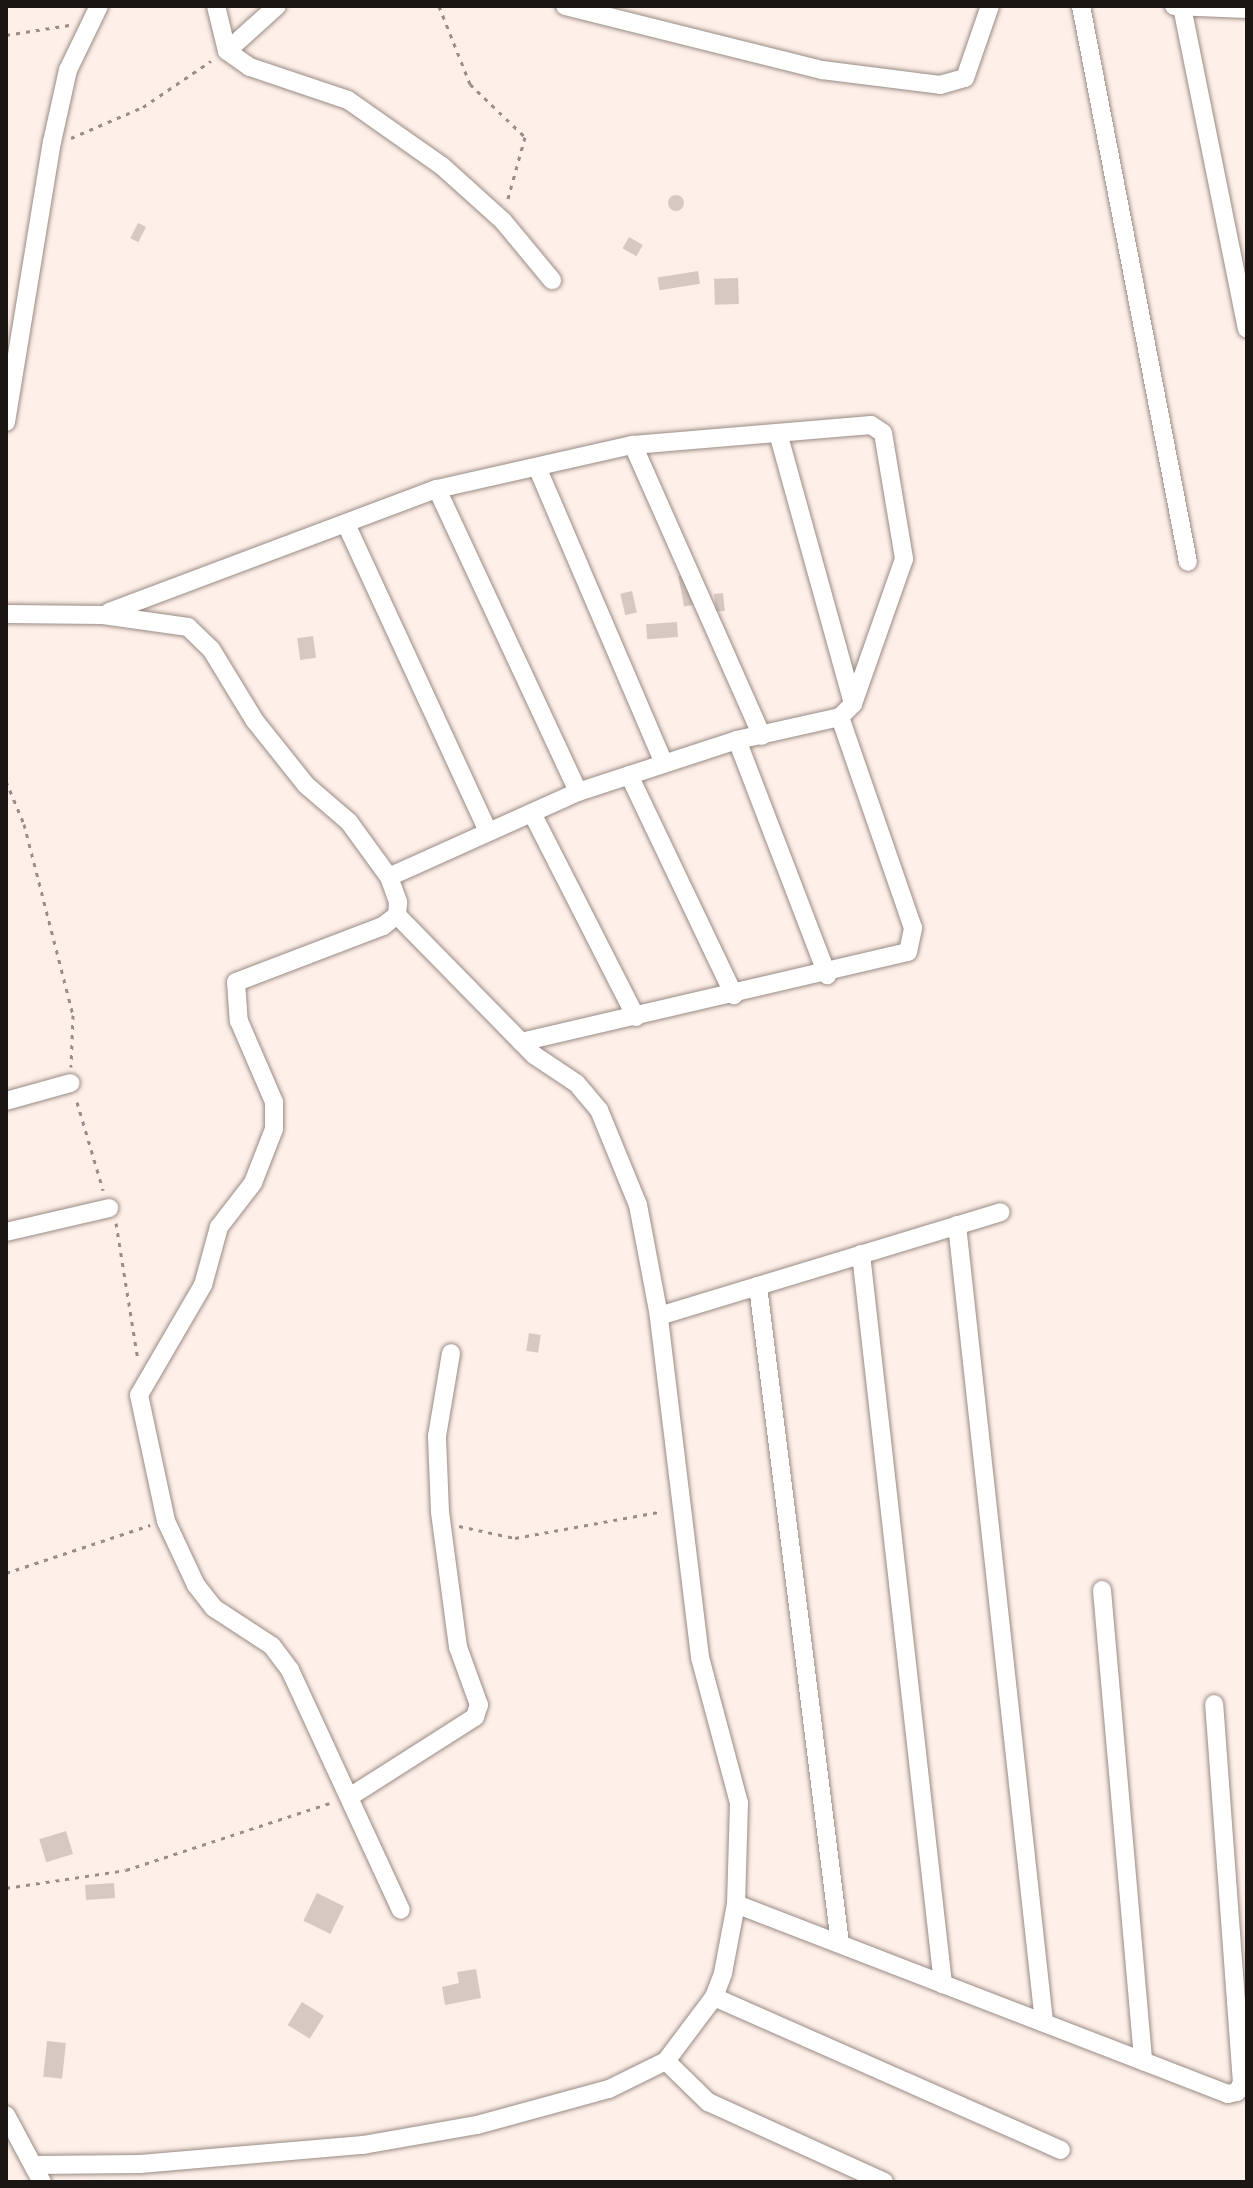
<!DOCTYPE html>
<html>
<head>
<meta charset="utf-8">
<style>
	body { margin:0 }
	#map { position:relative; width:1253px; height:2188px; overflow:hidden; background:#feefe8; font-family:Arial,sans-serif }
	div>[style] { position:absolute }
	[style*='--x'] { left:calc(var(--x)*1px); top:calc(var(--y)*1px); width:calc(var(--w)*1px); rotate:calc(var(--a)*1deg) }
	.building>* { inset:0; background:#d7c9c2; transform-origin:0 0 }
	.round { border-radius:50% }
	.path>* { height:3px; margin-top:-1.5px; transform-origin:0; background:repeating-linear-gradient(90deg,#988e89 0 4px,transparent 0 10px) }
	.roads { filter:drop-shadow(0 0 2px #988b85) drop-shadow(0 0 2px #988b85) }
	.street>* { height:18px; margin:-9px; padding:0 9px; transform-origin:9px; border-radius:9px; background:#fff }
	span { translate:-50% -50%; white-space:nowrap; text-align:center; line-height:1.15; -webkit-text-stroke:6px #fff; paint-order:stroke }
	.frame { position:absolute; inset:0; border:8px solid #1b1614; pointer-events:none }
</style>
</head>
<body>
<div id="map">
	<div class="building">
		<div class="round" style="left:668px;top:195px;width:16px;height:16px"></div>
		<div style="left:138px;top:223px;width:9px;height:17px;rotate:27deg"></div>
		<div style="left:629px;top:237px;width:16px;height:13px;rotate:30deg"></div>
		<div style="left:698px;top:271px;width:13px;height:41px;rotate:81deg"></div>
		<div style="left:738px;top:278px;width:26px;height:24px;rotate:88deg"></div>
		<div style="left:689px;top:574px;width:31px;height:11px;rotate:79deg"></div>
		<div style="left:632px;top:591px;width:22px;height:12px;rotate:77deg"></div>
		<div style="left:723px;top:593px;width:18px;height:9px;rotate:84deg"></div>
		<div style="left:677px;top:622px;width:15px;height:31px;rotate:86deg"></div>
		<div style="left:313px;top:636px;width:22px;height:16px;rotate:82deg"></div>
		<div style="left:529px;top:1333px;width:12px;height:18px;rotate:9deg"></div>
		<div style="left:66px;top:1831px;width:24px;height:28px;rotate:73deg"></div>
		<div style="left:114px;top:1883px;width:15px;height:29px;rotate:86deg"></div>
		<div style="left:317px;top:1893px;width:30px;height:31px;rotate:26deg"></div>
		<div style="clip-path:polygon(476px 1969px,481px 1998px,445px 2005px,442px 1987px,459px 1983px,457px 1972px)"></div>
		<div style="left:302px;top:2002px;width:26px;height:27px;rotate:32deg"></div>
		<div style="left:47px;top:2041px;width:19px;height:36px;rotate:6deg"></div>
	</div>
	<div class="path">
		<div style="--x:439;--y:6;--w:84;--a:68.3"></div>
		<div style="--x:470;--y:84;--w:76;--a:43.9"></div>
		<div style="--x:525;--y:137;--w:67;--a:105.5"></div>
		<div style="--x:6;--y:35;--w:64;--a:-9"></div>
		<div style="--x:71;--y:138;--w:78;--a:-23.3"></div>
		<div style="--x:143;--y:107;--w:82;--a:-34.1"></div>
		<div style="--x:6;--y:781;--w:47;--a:67.3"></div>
		<div style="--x:24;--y:824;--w:197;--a:75.6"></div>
		<div style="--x:73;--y:1015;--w:52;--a:92.2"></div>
		<div style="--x:77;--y:1102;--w:92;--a:73.5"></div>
		<div style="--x:116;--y:1223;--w:140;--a:80.9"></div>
		<div style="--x:459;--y:1526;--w:57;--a:12.1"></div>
		<div style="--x:515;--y:1538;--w:150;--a:-10.3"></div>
		<div style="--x:6;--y:1573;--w:152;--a:-18.4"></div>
		<div style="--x:6;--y:1888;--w:121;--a:-8.5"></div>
		<div style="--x:126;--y:1870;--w:215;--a:-18.2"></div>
	</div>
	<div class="roads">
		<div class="street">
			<div style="--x:216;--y:6;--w:46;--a:76.3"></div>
			<div style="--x:227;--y:51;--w:28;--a:35"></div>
			<div style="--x:250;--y:67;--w:103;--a:18.6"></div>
			<div style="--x:348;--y:100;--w:115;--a:35.1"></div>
			<div style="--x:442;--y:166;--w:82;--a:42"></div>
			<div style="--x:503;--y:221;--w:77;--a:50.3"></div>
			<div style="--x:565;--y:6;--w:265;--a:14"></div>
			<div style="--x:822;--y:70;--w:119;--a:7.2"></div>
			<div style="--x:940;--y:85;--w:26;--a:-16"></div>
			<div style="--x:965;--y:78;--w:76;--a:-70.9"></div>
			<div style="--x:1081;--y:6;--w:566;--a:79.11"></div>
			<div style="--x:1174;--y:6;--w:73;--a:2.4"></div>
			<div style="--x:1182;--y:7;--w:328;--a:78.6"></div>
			<div style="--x:227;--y:51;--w:67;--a:-42"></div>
			<div style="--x:6;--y:422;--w:284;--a:-80.7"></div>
			<div style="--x:52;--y:142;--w:74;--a:-77.5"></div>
			<div style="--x:68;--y:70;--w:71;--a:-64.2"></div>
			<div style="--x:778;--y:433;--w:281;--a:74.5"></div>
			<div style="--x:633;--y:445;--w:318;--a:66.1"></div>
			<div style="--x:537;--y:467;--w:322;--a:66.8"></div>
			<div style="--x:437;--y:489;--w:334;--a:65"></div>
			<div style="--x:346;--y:524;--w:339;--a:65.2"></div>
			<div style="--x:109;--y:612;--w:350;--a:-20.6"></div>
			<div style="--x:437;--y:489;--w:201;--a:-12.7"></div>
			<div style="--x:633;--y:445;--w:239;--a:-4.8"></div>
			<div style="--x:871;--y:425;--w:14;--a:34"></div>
			<div style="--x:883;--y:433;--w:128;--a:80.5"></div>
			<div style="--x:904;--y:559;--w:154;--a:109.4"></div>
			<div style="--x:853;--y:704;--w:18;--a:135"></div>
			<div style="--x:840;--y:717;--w:106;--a:167.4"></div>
			<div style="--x:737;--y:740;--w:167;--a:161.9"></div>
			<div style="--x:578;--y:792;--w:207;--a:155.8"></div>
			<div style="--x:6;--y:614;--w:97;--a:0.6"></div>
			<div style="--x:103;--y:615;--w:86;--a:8"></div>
			<div style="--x:188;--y:627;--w:32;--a:44"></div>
			<div style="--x:211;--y:649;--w:84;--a:58.6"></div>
			<div style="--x:255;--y:721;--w:82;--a:51.4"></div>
			<div style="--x:306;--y:785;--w:57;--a:40.7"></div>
			<div style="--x:349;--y:822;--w:68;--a:54"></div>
			<div style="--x:389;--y:877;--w:27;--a:70"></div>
			<div style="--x:398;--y:902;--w:13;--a:94"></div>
			<div style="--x:397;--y:915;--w:18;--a:142"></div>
			<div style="--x:383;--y:926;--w:157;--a:159.1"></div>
			<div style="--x:236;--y:982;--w:39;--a:86"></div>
			<div style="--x:239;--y:1021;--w:88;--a:66.6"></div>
			<div style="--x:274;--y:1102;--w:27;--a:90"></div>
			<div style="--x:274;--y:1129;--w:58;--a:111.3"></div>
			<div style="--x:253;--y:1183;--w:56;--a:127.7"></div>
			<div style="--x:219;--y:1227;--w:60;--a:105.4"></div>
			<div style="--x:203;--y:1285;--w:127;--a:120.2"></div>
			<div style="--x:139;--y:1395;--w:129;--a:77.9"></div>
			<div style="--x:166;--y:1521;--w:71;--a:64.9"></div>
			<div style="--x:196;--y:1585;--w:29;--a:52"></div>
			<div style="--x:214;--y:1608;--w:69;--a:33.2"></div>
			<div style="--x:272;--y:1646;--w:30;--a:53"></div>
			<div style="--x:290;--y:1670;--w:264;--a:65.2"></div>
			<div style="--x:737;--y:740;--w:252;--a:69"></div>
			<div style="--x:629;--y:775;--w:244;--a:64.5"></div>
			<div style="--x:532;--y:813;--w:229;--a:63"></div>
			<div style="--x:521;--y:1042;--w:397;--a:-13.1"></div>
			<div style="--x:908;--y:952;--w:25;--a:-78"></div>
			<div style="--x:913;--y:928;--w:223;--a:-109.1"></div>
			<div style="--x:6;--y:1101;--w:67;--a:-15.5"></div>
			<div style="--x:957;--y:1225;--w:802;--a:83.77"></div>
			<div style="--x:6;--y:1232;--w:106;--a:-13.1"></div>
			<div style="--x:861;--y:1254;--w:735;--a:83.59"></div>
			<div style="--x:758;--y:1286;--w:662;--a:82.89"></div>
			<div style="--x:659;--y:1316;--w:357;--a:-16.9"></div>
			<div style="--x:1102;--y:1590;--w:473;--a:85"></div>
			<div style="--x:351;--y:1796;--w:147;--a:-32.5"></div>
			<div style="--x:475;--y:1717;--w:13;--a:-72"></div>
			<div style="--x:479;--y:1705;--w:62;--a:-109.9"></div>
			<div style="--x:458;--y:1647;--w:136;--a:-97.6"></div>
			<div style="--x:440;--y:1512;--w:76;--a:-92.3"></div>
			<div style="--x:437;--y:1436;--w:84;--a:-80.4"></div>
			<div style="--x:736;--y:1904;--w:527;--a:21.12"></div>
			<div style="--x:1228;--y:2094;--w:9;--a:-13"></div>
			<div style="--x:1237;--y:2092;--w:10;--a:-61"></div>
			<div style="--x:1242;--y:2083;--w:380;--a:-94.2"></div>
			<div style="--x:714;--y:1997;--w:379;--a:23.8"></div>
			<div style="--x:666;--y:2061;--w:59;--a:44.3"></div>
			<div style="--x:708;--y:2102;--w:193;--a:24.4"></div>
			<div style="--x:6;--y:2115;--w:76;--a:61.8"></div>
			<div style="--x:33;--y:2165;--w:107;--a:-0.5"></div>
			<div style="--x:140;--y:2164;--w:224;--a:-4.9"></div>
			<div style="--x:363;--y:2145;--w:116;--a:-10"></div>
			<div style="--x:477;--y:2125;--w:137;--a:-15.3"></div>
			<div style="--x:609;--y:2089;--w:64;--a:-26.2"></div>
			<div style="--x:666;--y:2061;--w:80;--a:-53.1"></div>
			<div style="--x:714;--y:1997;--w:26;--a:-69"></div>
			<div style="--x:723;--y:1973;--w:70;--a:-79.3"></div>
			<div style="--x:736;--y:1904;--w:101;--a:-88.3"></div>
			<div style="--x:739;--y:1803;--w:151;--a:-105"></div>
			<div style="--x:700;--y:1657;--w:343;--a:-96.9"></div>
			<div style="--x:659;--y:1316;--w:113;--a:-100.7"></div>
			<div style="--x:638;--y:1205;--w:103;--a:-112.3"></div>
			<div style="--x:599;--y:1110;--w:35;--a:-130"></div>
			<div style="--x:576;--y:1083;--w:50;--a:-146.3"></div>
			<div style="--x:534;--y:1055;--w:196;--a:-134.4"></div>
		</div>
	</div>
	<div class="frame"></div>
</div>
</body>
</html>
